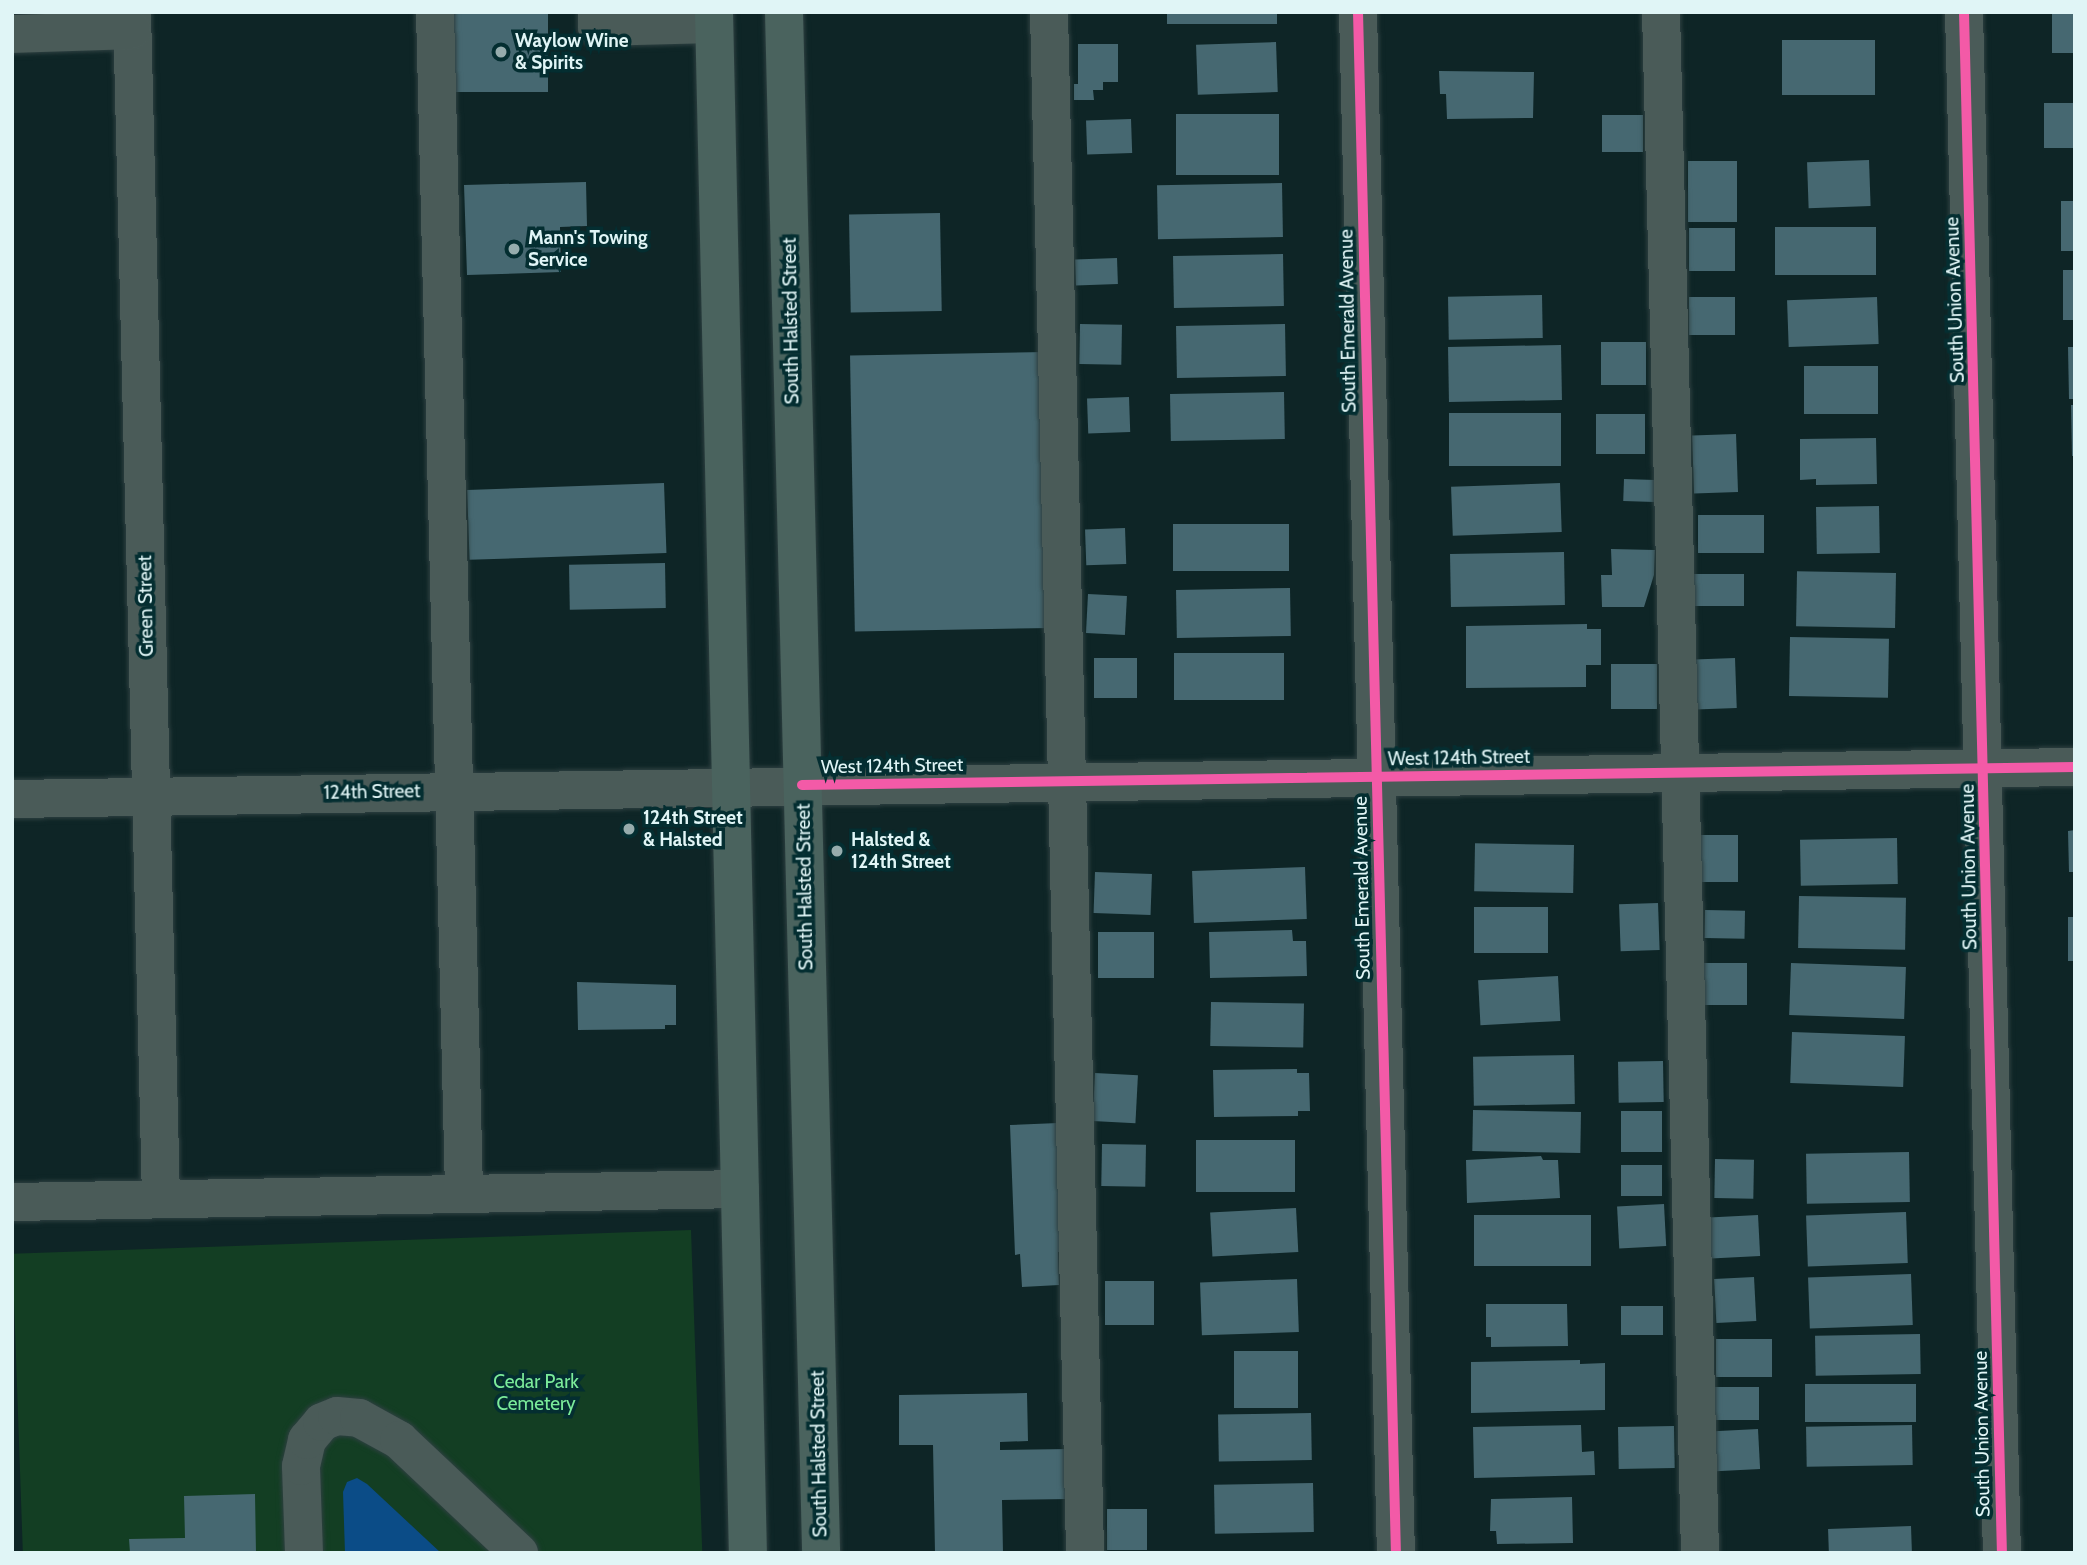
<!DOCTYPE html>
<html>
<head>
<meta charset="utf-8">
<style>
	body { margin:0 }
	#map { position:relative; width:2087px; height:1565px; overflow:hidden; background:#0e2526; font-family:Cabin,sans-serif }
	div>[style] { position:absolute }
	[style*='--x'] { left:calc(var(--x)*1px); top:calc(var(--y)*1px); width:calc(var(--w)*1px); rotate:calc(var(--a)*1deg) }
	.green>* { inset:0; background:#133e23; transform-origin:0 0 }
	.water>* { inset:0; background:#0b4c87 }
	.building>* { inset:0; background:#466871; transform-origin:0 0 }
	.roads { filter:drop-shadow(0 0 2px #2e4041) drop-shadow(0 0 2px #2e4041) }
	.minor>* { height:38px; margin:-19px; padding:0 19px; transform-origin:19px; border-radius:19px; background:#4a5b58 }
	.major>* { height:38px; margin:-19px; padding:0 19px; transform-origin:19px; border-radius:19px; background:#4a635e }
	.cycleway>* { height:10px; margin:-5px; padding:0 5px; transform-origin:5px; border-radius:5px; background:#f35aa7 }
	.dots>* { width:19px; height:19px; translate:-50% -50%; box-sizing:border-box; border:4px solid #042e31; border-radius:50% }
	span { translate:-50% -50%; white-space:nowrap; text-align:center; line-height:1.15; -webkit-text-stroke:7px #042e31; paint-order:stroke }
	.poi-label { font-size:19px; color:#e0f5f6; font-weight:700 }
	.left { translate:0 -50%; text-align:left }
	.street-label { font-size:19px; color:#e0f5f6 }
	.park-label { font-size:19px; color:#7beb9a }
	.frame { position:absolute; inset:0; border:14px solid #e0f5f6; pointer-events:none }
</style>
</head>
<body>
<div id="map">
	<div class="green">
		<div style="left:691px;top:1230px;width:323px;height:679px;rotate:88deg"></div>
	</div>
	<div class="water">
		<div style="clip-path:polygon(357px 1478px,367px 1484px,441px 1553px,345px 1553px,343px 1492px,347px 1482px)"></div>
	</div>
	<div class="building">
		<div style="left:453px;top:12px;width:95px;height:80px"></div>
		<div style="left:1167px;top:12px;width:110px;height:12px"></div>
		<div style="left:2052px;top:12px;width:23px;height:41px"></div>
		<div style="left:1782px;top:40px;width:93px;height:55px"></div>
		<div style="left:1276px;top:42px;width:50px;height:80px;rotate:88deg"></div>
		<div style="clip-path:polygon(1078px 44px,1118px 44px,1118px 82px,1103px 82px,1103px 90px,1093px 90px,1094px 100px,1074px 100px,1074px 84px,1078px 84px)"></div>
		<div style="clip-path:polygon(1439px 71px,1534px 72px,1533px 118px,1447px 119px,1446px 94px,1440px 94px)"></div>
		<div style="left:2044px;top:103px;width:31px;height:45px"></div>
		<div style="left:1279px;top:114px;width:61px;height:103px;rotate:90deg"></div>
		<div style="left:1643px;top:115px;width:37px;height:41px;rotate:90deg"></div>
		<div style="left:1131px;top:119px;width:34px;height:45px;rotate:88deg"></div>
		<div style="left:1869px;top:160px;width:46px;height:62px;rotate:88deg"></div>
		<div style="left:1688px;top:161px;width:49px;height:61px"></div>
		<div style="clip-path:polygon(586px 182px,587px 226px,560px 227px,561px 272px,467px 275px,464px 185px)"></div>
		<div style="left:1282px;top:183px;width:54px;height:125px;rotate:89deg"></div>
		<div style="left:2061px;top:201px;width:14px;height:50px"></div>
		<div style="left:940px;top:213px;width:98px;height:91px;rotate:89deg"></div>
		<div style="left:1876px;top:227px;width:48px;height:101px;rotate:90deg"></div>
		<div style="left:1689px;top:228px;width:46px;height:43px"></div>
		<div style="left:1283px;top:254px;width:52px;height:110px;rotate:89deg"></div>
		<div style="left:1117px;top:258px;width:26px;height:42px;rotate:88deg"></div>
		<div style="left:2063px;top:270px;width:12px;height:50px"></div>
		<div style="left:1542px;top:295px;width:43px;height:94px;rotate:89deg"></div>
		<div style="left:1689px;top:297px;width:46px;height:38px"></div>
		<div style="left:1877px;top:297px;width:47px;height:90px;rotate:88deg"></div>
		<div style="left:1080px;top:324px;width:42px;height:40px;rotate:1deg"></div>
		<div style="left:1285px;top:324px;width:52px;height:109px;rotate:89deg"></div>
		<div style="left:1601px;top:342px;width:45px;height:43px"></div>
		<div style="left:1561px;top:345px;width:55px;height:113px;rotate:89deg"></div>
		<div style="clip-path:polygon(2068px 347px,2075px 347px,2075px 399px,2069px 399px)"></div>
		<div style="left:1046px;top:352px;width:276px;height:196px;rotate:89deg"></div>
		<div style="left:1804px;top:366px;width:74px;height:48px"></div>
		<div style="left:1284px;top:392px;width:47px;height:114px;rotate:89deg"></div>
		<div style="left:1129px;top:397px;width:35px;height:42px;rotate:88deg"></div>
		<div style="clip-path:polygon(2071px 405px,2075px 405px,2075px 456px,2072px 456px)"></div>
		<div style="left:1561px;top:413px;width:53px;height:112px;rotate:90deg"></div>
		<div style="left:1596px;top:414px;width:49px;height:40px"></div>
		<div style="left:1736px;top:434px;width:58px;height:44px;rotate:88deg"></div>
		<div style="clip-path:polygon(1876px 438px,1877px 484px,1816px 485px,1816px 479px,1800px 480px,1800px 439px)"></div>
		<div style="left:1624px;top:479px;width:31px;height:22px;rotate:2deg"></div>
		<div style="left:664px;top:483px;width:70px;height:197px;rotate:88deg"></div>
		<div style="left:1560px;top:483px;width:49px;height:109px;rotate:88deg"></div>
		<div style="left:1879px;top:506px;width:47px;height:63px;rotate:89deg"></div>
		<div style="left:1764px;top:515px;width:38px;height:66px;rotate:90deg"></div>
		<div style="left:1289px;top:524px;width:47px;height:116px;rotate:90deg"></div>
		<div style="left:1125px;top:528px;width:36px;height:40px;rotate:88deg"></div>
		<div style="clip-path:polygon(1611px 549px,1655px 550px,1654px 575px,1644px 607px,1602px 607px,1601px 575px,1612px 575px)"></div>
		<div style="left:1564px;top:552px;width:53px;height:114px;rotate:89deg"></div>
		<div style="left:665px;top:563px;width:45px;height:96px;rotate:89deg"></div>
		<div style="left:1896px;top:573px;width:55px;height:99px;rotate:91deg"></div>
		<div style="left:1744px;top:574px;width:32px;height:53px;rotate:90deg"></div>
		<div style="left:1290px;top:588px;width:48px;height:114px;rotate:89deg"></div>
		<div style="left:1088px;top:594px;width:39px;height:39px;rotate:3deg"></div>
		<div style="clip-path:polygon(1587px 624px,1587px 629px,1601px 629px,1601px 665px,1586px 665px,1586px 687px,1466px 688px,1466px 626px)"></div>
		<div style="left:1790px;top:637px;width:99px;height:59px;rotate:1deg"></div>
		<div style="left:1284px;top:653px;width:47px;height:110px;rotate:90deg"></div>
		<div style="left:1094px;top:658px;width:43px;height:40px"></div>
		<div style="left:1735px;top:658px;width:50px;height:41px;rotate:88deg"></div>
		<div style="left:1657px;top:664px;width:45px;height:46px;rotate:90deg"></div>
		<div style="clip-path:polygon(2075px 830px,2075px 872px,2069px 872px,2068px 831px)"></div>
		<div style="left:1697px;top:835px;width:41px;height:47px"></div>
		<div style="left:1897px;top:838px;width:46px;height:97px;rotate:89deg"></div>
		<div style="left:1574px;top:845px;width:48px;height:99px;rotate:91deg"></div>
		<div style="left:1305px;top:867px;width:52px;height:113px;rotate:88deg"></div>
		<div style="left:1095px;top:872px;width:57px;height:41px;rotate:2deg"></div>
		<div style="left:1799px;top:896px;width:107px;height:52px;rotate:1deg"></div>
		<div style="left:1658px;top:903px;width:47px;height:39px;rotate:88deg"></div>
		<div style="left:1548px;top:907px;width:46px;height:74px;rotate:90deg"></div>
		<div style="left:1705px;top:910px;width:40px;height:28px;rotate:1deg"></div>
		<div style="left:2068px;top:917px;width:7px;height:44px"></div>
		<div style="clip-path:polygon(1292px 930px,1293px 941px,1306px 941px,1307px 976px,1210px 978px,1209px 932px)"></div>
		<div style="left:1154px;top:932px;width:46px;height:56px;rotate:90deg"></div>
		<div style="left:1747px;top:963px;width:42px;height:44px;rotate:90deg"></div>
		<div style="left:1791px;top:963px;width:115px;height:52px;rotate:2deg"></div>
		<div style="left:1558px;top:976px;width:45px;height:80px;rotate:87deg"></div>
		<div style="clip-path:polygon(577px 982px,676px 985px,676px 1025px,665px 1025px,665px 1029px,578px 1030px)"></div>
		<div style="left:1211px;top:1002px;width:93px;height:44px;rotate:1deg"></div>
		<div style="left:1792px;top:1032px;width:113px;height:51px;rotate:2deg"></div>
		<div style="left:1574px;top:1055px;width:49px;height:101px;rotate:89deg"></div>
		<div style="left:1663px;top:1061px;width:41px;height:45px;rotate:89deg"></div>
		<div style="clip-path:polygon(1297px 1069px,1297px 1073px,1309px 1073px,1310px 1111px,1298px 1111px,1298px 1116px,1214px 1117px,1213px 1070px)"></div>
		<div style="left:1095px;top:1073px;width:43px;height:48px;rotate:3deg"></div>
		<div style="left:1621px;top:1111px;width:41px;height:41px"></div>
		<div style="left:1581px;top:1112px;width:41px;height:108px;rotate:91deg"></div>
		<div style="clip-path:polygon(1058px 1123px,1063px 1252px,1058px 1252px,1059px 1285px,1022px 1287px,1020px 1254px,1015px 1255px,1010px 1125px)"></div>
		<div style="left:1295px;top:1140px;width:52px;height:99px;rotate:90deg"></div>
		<div style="left:1102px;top:1144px;width:44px;height:42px;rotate:1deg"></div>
		<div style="left:1909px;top:1152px;width:50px;height:103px;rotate:89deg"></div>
		<div style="clip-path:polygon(1541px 1156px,1543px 1160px,1558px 1160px,1560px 1198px,1467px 1203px,1466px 1160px)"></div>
		<div style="left:1715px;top:1159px;width:39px;height:39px;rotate:1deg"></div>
		<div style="left:1621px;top:1165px;width:41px;height:31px"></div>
		<div style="left:1664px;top:1204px;width:42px;height:47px;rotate:87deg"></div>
		<div style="left:1296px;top:1208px;width:44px;height:86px;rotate:87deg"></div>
		<div style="left:1906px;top:1212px;width:51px;height:100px;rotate:88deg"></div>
		<div style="left:1591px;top:1215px;width:51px;height:117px;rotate:90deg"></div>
		<div style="left:1758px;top:1215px;width:41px;height:49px;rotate:87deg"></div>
		<div style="left:1911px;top:1274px;width:51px;height:103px;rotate:88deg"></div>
		<div style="left:1754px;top:1277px;width:44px;height:40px;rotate:87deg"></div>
		<div style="left:1297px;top:1279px;width:53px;height:97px;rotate:88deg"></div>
		<div style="left:1105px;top:1281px;width:49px;height:44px"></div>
		<div style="clip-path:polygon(1486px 1304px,1567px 1304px,1568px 1346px,1491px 1347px,1491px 1337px,1486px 1337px)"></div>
		<div style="left:1663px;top:1306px;width:29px;height:42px;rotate:90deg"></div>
		<div style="left:1920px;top:1334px;width:40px;height:105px;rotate:89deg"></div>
		<div style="left:1716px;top:1339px;width:56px;height:38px"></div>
		<div style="left:1234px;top:1351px;width:64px;height:57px"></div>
		<div style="clip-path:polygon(1580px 1360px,1580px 1364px,1605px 1363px,1605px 1410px,1471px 1413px,1471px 1362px)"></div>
		<div style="left:1916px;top:1384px;width:38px;height:111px;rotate:90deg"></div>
		<div style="left:1714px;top:1387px;width:45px;height:33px"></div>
		<div style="clip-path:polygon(1027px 1393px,1028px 1441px,1000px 1442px,1000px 1450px,1069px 1449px,1070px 1499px,1002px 1500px,1003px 1553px,935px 1553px,933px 1445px,899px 1445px,899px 1395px)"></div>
		<div style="left:1311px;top:1413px;width:47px;height:93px;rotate:89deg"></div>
		<div style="clip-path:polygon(1581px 1425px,1582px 1452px,1594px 1451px,1595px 1475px,1474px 1478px,1473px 1427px)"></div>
		<div style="left:1912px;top:1425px;width:40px;height:106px;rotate:89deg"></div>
		<div style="left:1674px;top:1426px;width:42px;height:56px;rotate:89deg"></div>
		<div style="left:1758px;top:1429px;width:40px;height:44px;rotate:87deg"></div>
		<div style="left:1313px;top:1483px;width:49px;height:99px;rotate:89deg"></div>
		<div style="clip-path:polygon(255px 1494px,256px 1553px,130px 1553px,129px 1539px,185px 1538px,184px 1496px)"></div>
		<div style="clip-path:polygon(1572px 1497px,1573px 1543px,1497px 1544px,1496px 1531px,1490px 1531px,1491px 1499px)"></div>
		<div style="left:1107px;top:1509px;width:40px;height:41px"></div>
		<div style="left:1911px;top:1526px;width:27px;height:83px;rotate:88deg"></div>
	</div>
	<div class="roads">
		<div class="minor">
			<div style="--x:132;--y:12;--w:1187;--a:88.6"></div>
			<div style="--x:435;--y:12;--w:1182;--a:88.59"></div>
			<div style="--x:597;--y:12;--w:15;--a:90"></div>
			<div style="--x:597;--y:27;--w:117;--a:-1.5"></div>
			<div style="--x:1049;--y:12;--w:1541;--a:88.66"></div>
			<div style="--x:1358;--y:12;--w:1541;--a:88.59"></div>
			<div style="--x:1661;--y:12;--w:1541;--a:88.55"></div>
			<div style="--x:1964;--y:12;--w:1541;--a:88.59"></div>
			<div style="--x:12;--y:34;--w:120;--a:-1.9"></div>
			<div style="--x:12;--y:799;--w:2063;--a:-0.89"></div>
			<div style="--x:12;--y:1202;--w:728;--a:-1.02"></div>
			<div style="--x:304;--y:1553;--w:87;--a:-92"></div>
			<div style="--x:301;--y:1466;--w:27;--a:-77"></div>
			<div style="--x:307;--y:1440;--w:23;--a:-50"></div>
			<div style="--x:322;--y:1422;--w:16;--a:-22"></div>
			<div style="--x:337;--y:1416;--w:22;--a:5"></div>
			<div style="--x:359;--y:1418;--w:46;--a:28.8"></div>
			<div style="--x:399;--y:1440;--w:165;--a:43.3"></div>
		</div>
		<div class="major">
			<div style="--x:714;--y:12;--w:1541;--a:88.74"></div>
			<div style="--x:784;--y:12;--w:1541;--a:88.62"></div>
		</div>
	</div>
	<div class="cycleway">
		<div style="--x:1358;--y:12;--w:1541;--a:88.59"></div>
		<div style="--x:1964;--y:12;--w:1541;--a:88.59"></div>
		<div style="--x:802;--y:785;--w:1273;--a:-0.81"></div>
	</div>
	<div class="dots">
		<div style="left:501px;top:52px;background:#96acad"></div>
		<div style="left:514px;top:249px;background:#96acad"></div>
		<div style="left:629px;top:829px;background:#96acad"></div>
		<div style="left:837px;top:851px;background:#96acad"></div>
	</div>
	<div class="poi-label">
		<span class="left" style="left:515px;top:52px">Waylow Wine<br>&amp; Spirits</span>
		<span class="left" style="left:528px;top:249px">Mann's Towing<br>Service</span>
		<span class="left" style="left:643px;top:829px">124th Street<br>&amp; Halsted</span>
		<span class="left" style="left:851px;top:851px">Halsted &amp;<br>124th Street</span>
	</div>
	<div class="street-label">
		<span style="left:1955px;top:300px;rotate:-92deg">South Union Avenue</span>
		<span style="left:791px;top:321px;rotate:-91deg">South Halsted Street</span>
		<span style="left:1348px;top:321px;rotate:-91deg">South Emerald Avenue</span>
		<span style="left:146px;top:606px;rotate:-91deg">Green Street</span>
		<span style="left:1459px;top:758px;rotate:-1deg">West 124th Street</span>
		<span style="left:892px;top:766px;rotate:-1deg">West 124th Street</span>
		<span style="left:372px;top:792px;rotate:-1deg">124th Street</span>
		<span style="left:1969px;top:867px;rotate:-91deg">South Union Avenue</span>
		<span style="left:805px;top:887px;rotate:-91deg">South Halsted Street</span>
		<span style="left:1362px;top:888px;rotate:-91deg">South Emerald Avenue</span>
		<span style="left:1982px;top:1434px;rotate:-91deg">South Union Avenue</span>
		<span style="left:819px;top:1454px;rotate:-91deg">South Halsted Street</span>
	</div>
	<div class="park-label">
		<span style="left:536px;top:1393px">Cedar Park<br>Cemetery</span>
	</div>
	<div class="frame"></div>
</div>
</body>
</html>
